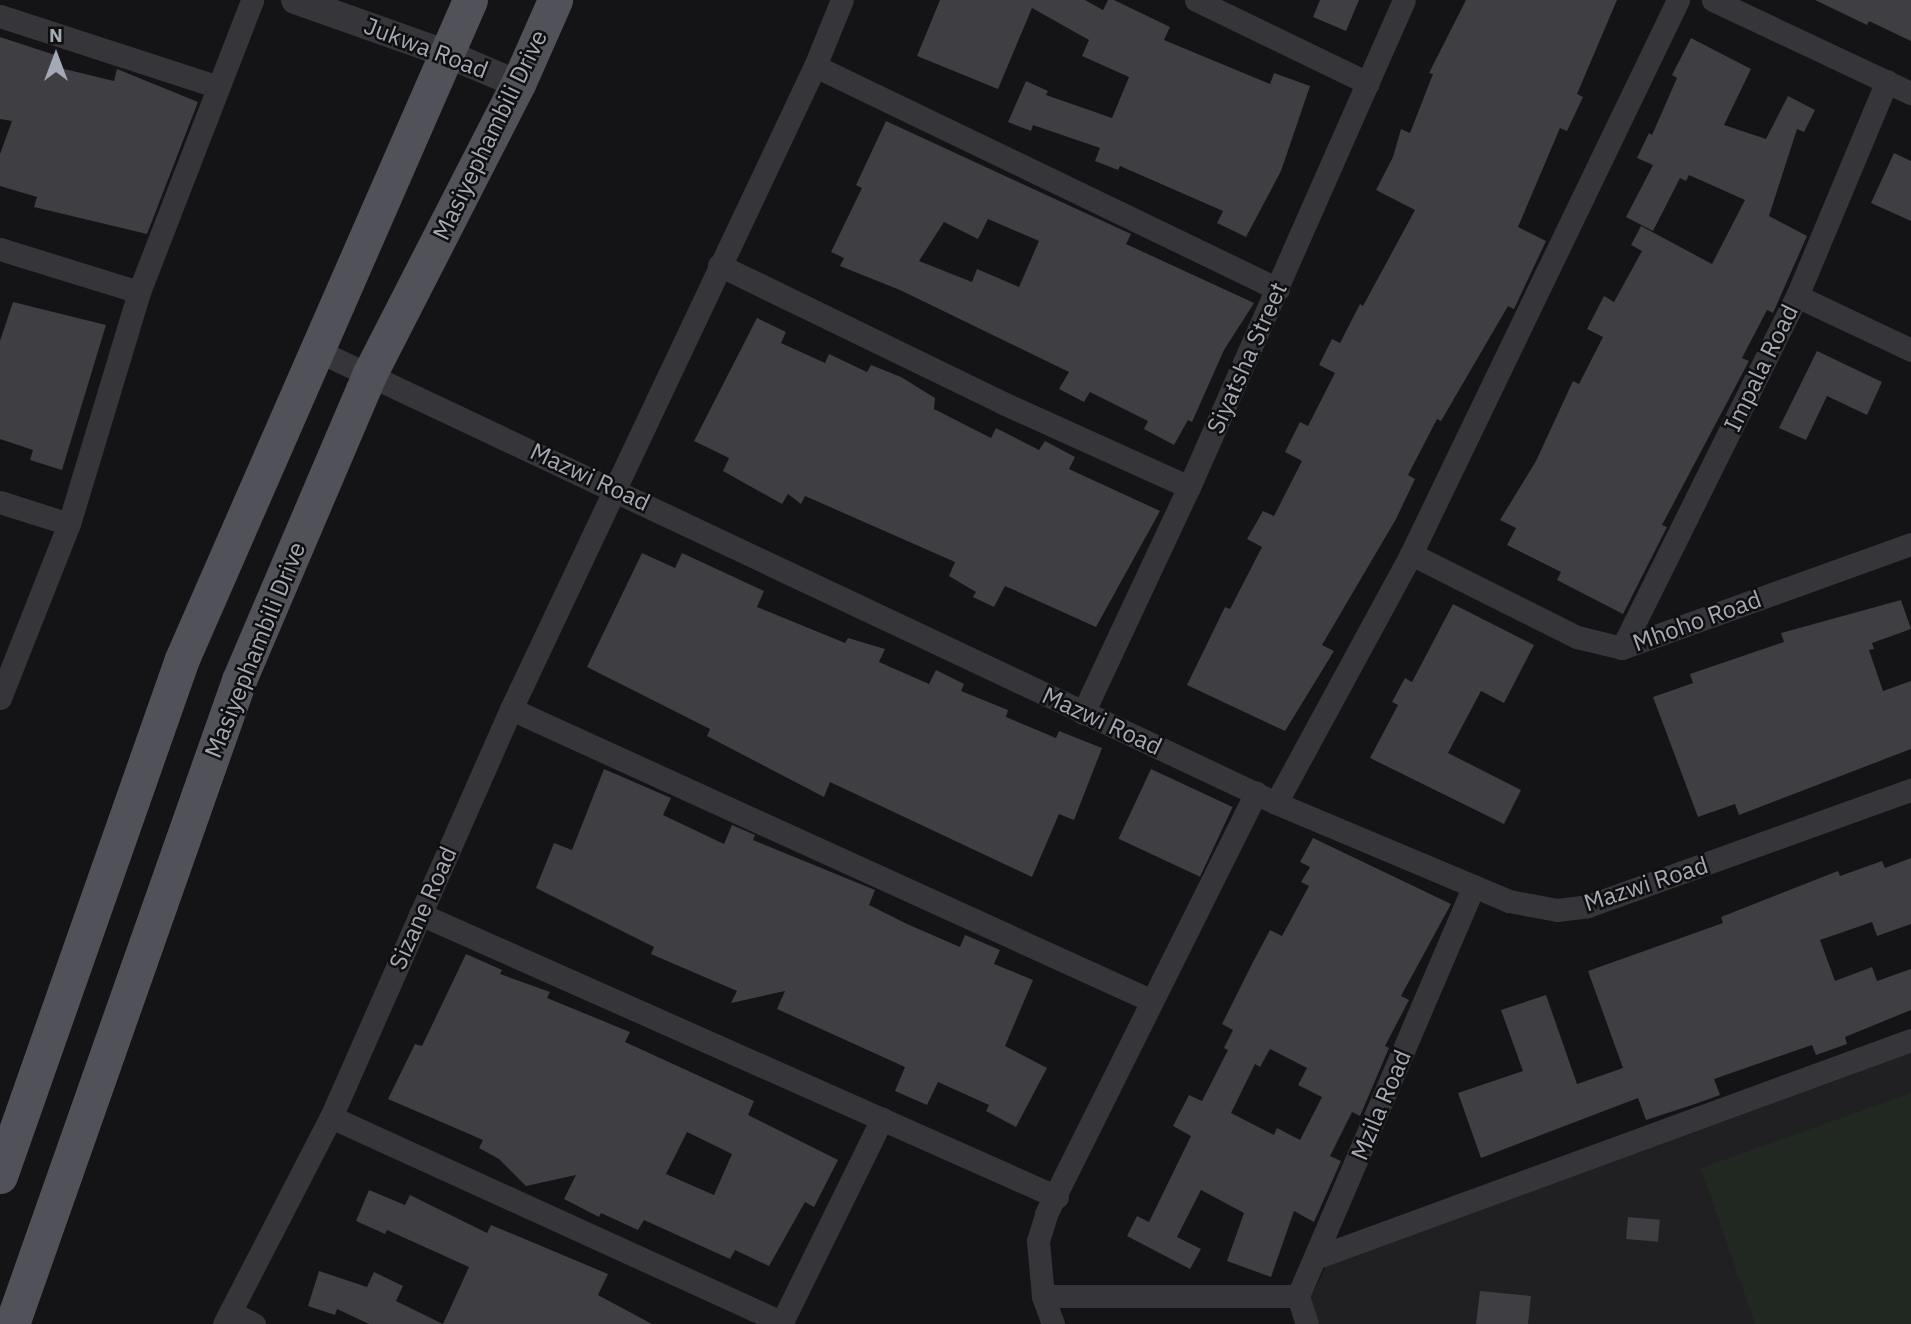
<!DOCTYPE html>
<html>
<head>
<meta charset="utf-8">
<style>
	body { margin:0 }
	#map { position:relative; width:1911px; height:1324px; overflow:hidden; background:#141416; font-family:"IBM Plex Sans",sans-serif }
	div>[style] { position:absolute }
	[style*='--x'] { left:calc(var(--x)*1px); top:calc(var(--y)*1px); width:calc(var(--w)*1px); rotate:calc(var(--a)*1deg) }
	.built>* { inset:0; background:#202022 }
	.green>* { inset:0; background:#202821 }
	.building>* { inset:0; background:#3e3e43; transform-origin:0 0 }
	.minor>* { height:23px; margin:-11.5px; padding:0 11.5px; transform-origin:11.5px; border-radius:11.5px; background:#35353a }
	.tertiary>* { height:28px; margin:-14px; padding:0 14px; transform-origin:14px; border-radius:14px; background:#35353a }
	.primary>* { height:35px; margin:-17.5px; padding:0 17.5px; transform-origin:17.5px; border-radius:17.5px; background:#515259 }
	span { translate:-50% -50%; white-space:nowrap; text-align:center; line-height:1.15; -webkit-text-stroke:5px #0f0f10; paint-order:stroke }
	.street-label { font-size:24px; color:#a5a9b6 }
	.north { position:absolute; left:21px; top:21px; width:70px; height:70px; -webkit-text-stroke:5px #0f0f10; paint-order:stroke; rotate:0deg; font-size:19px; font-weight:700; line-height:28px; text-align:center; color:#a5a9b6 }
	.north::after { content:''; display:block; margin:auto; width:24px; height:32px; background:#a5a9b6; clip-path:polygon(50% 0,100% 100%,50% 72%,0 100%) }
</style>
</head>
<body>
<div id="map">
	<div class="built">
		<div style="clip-path:polygon(1911px 1053px,1911px 1324px,1319px 1324px,1310px 1299px,1326px 1266px)"></div>
	</div>
	<div class="green">
		<div style="clip-path:polygon(1911px 1093px,1911px 1324px,1755px 1324px,1701px 1168px)"></div>
	</div>
	<div class="building">
		<div style="clip-path:polygon(940px 0,1085px 0,1103px 10px,1108px 0,1114px 0,1170px 27px,1164px 40px,1270px 84px,1274px 73px,1310px 86px,1281px 171px,1246px 237px,1217px 223px,1223px 211px,1120px 166px,1118px 170px,1095px 161px,1100px 148px,1033px 125px,1031px 131px,1008px 122px,1026px 81px,1048px 91px,1046px 95px,1112px 118px,1129px 77px,1082px 56px,1089px 40px,1032px 8px,998px 89px,917px 56px)"></div>
		<div style="clip-path:polygon(1320px 0,1359px 0,1346px 31px,1313px 17px)"></div>
		<div style="clip-path:polygon(1466px 0,1617px 0,1577px 94px,1583px 97px,1567px 131px,1560px 128px,1518px 227px,1546px 241px,1514px 309px,1508px 306px,1441px 421px,1437px 419px,1408px 475px,1415px 479px,1396px 519px,1322px 645px,1334px 651px,1285px 731px,1187px 685px,1225px 607px,1230px 609px,1262px 547px,1247px 539px,1263px 511px,1274px 516px,1302px 461px,1285px 452px,1300px 422px,1308px 426px,1335px 373px,1319px 365px,1332px 339px,1340px 343px,1360px 304px,1363px 306px,1415px 210px,1376px 190px,1393px 157px,1401px 129px,1410px 133px,1433px 74px,1429px 73px)"></div>
		<div style="clip-path:polygon(1815px 0,1911px 0,1911px 41px,1869px 21px,1867px 25px)"></div>
		<div style="clip-path:polygon(0 37px,55px 55px,52px 66px,114px 81px,117px 69px,198px 102px,147px 234px,34px 207px,37px 197px,0 186px,0 154px,12px 121px,0 119px)"></div>
		<div style="clip-path:polygon(1691px 38px,1751px 69px,1724px 125px,1766px 139px,1788px 96px,1815px 110px,1804px 132px,1797px 129px,1769px 216px,1807px 236px,1773px 313px,1767px 310px,1742px 358px,1749px 361px,1662px 525px,1667px 527px,1623px 614px,1557px 580px,1561px 572px,1507px 545px,1516px 528px,1500px 520px,1536px 461px,1573px 381px,1579px 384px,1603px 337px,1587px 329px,1604px 296px,1614px 302px,1642px 251px,1631px 245px,1641px 226px,1712px 264px,1745px 200px,1689px 175px,1686px 181px,1680px 178px,1653px 231px,1626px 217px,1653px 165px,1637px 158px,1649px 133px,1652px 135px,1677px 78px,1672px 75px)"></div>
		<div style="clip-path:polygon(evenodd,886px 121px,1131px 234px,1126px 244px,1254px 303px,1224px 350px,1192px 422px,1188px 420px,1174px 445px,1144px 429px,1148px 421px,1090px 392px,1084px 402px,1059px 389px,1069px 372px,900px 290px,840px 266px,844px 258px,831px 252px,862px 188px,856px 185px,886px 121px,988px 219px,1039px 241px,1019px 287px,977px 269px,972px 282px,919px 261px,944px 222px,978px 239px,988px 219px)"></div>
		<div style="clip-path:polygon(1894px 153px,1911px 161px,1911px 221px,1871px 203px)"></div>
		<div style="clip-path:polygon(13px 302px,106px 325px,62px 470px,30px 460px,33px 450px,0 439px,0 341px)"></div>
		<div style="clip-path:polygon(757px 318px,786px 332px,781px 343px,825px 363px,829px 354px,867px 372px,871px 365px,901px 377px,935px 398px,934px 409px,991px 438px,996px 428px,1039px 450px,1045px 441px,1075px 457px,1069px 469px,1160px 511px,1096px 627px,1005px 586px,994px 607px,973px 597px,976px 592px,949px 576px,955px 562px,805px 496px,801px 504px,788px 494px,782px 504px,723px 471px,729px 458px,694px 441px)"></div>
		<div style="clip-path:polygon(1817px 351px,1882px 382px,1867px 415px,1827px 396px,1806px 440px,1779px 428px)"></div>
		<div style="clip-path:polygon(642px 553px,675px 568px,682px 553px,764px 591px,757px 607px,845px 643px,848px 638px,885px 649px,879px 662px,929px 684px,936px 670px,964px 684px,961px 691px,1008px 710px,1006px 717px,1056px 738px,1059px 731px,1102px 748px,1074px 820px,1059px 814px,1032px 877px,830px 782px,824px 797px,707px 736px,710px 729px,587px 667px)"></div>
		<div style="clip-path:polygon(1901px 600px,1911px 629px,1872px 643px,1874px 649px,1869px 650px,1883px 691px,1911px 681px,1911px 749px,1739px 815px,1735px 804px,1698px 817px,1653px 697px,1693px 683px,1690px 674px,1784px 642px,1781px 633px)"></div>
		<div style="clip-path:polygon(1453px 604px,1534px 645px,1504px 703px,1481px 691px,1448px 753px,1521px 790px,1504px 824px,1370px 758px,1398px 705px,1392px 702px,1405px 678px,1412px 682px)"></div>
		<div style="clip-path:polygon(604px 769px,671px 798px,663px 815px,724px 844px,732px 825px,755px 835px,753px 840px,875px 890px,869px 905px,907px 924px,960px 947px,965px 935px,1000px 950px,994px 964px,1033px 980px,1005px 1046px,1047px 1068px,1016px 1127px,986px 1111px,989px 1105px,938px 1082px,927px 1105px,895px 1091px,905px 1067px,777px 1009px,785px 991px,731px 1003px,737px 991px,651px 954px,654px 947px,536px 888px,554px 843px,572px 850px)"></div>
		<div style="left:1151px;top:769px;width:90px;height:77px;rotate:25deg"></div>
		<div style="clip-path:polygon(evenodd,1313px 838px,1451px 904px,1401px 996px,1409px 1000px,1385px 1046px,1389px 1048px,1360px 1116px,1352px 1112px,1330px 1156px,1341px 1161px,1314px 1222px,1294px 1211px,1271px 1277px,1227px 1261px,1244px 1213px,1201px 1190px,1177px 1237px,1201px 1249px,1190px 1269px,1127px 1236px,1137px 1216px,1149px 1222px,1191px 1136px,1173px 1126px,1189px 1095px,1202px 1101px,1228px 1050px,1224px 1048px,1233px 1030px,1222px 1024px,1253px 962px,1270px 930px,1282px 936px,1309px 886px,1301px 882px,1310px 867px,1300px 862px,1313px 838px,1270px 1049px,1307px 1068px,1298px 1085px,1322px 1097px,1300px 1140px,1277px 1128px,1274px 1135px,1231px 1113px,1255px 1064px,1260px 1067px,1270px 1049px)"></div>
		<div style="clip-path:polygon(1911px 858px,1911px 924px,1877px 936px,1872px 922px,1820px 940px,1835px 981px,1872px 967px,1877px 981px,1911px 969px,1911px 1010px,1845px 1037px,1847px 1044px,1816px 1055px,1812px 1045px,1714px 1079px,1720px 1095px,1695px 1104px,1646px 1120px,1638px 1098px,1481px 1158px,1458px 1093px,1523px 1071px,1501px 1010px,1546px 995px,1577px 1084px,1623px 1068px,1588px 971px,1723px 923px,1721px 917px,1838px 871px,1840px 876px,1882px 861px,1885px 868px)"></div>
		<div style="clip-path:polygon(evenodd,466px 954px,502px 970px,500px 974px,550px 992px,547px 998px,630px 1032px,625px 1042px,754px 1101px,748px 1115px,838px 1160px,814px 1207px,805px 1202px,769px 1266px,735px 1250px,730px 1259px,644px 1220px,638px 1230px,601px 1213px,599px 1217px,564px 1199px,576px 1175px,526px 1186px,499px 1159px,479px 1148px,483px 1140px,388px 1099px,415px 1044px,422px 1046px,466px 954px,687px 1132px,732px 1154px,714px 1195px,666px 1174px,687px 1132px)"></div>
		<div style="clip-path:polygon(369px 1190px,405px 1205px,410px 1195px,487px 1233px,491px 1225px,608px 1274px,598px 1295px,652px 1324px,369px 1324px,337px 1309px,335px 1315px,308px 1306px,319px 1271px,367px 1287px,374px 1272px,403px 1286px,396px 1301px,443px 1324px,469px 1267px,387px 1230px,385px 1234px,356px 1221px)"></div>
		<div style="left:1628px;top:1217px;width:32px;height:22px;rotate:5deg"></div>
		<div style="clip-path:polygon(1480px 1291px,1531px 1296px,1528px 1324px,1476px 1324px)"></div>
	</div>
	<div class="minor">
		<div style="--x:1196;--y:0;--w:191;--a:25.8"></div>
		<div style="--x:1713;--y:0;--w:219;--a:25.2"></div>
		<div style="--x:0;--y:16;--w:227;--a:18"></div>
		<div style="--x:815;--y:66;--w:514;--a:25.72"></div>
		<div style="--x:0;--y:249;--w:145;--a:17.2"></div>
		<div style="--x:719;--y:265;--w:316;--a:25.9"></div>
		<div style="--x:1003;--y:403;--w:204;--a:24.3"></div>
		<div style="--x:1797;--y:296;--w:126;--a:25.3"></div>
		<div style="--x:316;--y:350;--w:1062;--a:25.26"></div>
		<div style="--x:1276;--y:803;--w:253;--a:22.8"></div>
		<div style="--x:1509;--y:901;--w:49;--a:10.6"></div>
		<div style="--x:1557;--y:910;--w:31;--a:-7"></div>
		<div style="--x:1588;--y:906;--w:343;--a:-19.8"></div>
		<div style="--x:0;--y:502;--w:72;--a:17.7"></div>
		<div style="--x:1411;--y:554;--w:186;--a:26.6"></div>
		<div style="--x:1577;--y:637;--w:46;--a:13.7"></div>
		<div style="--x:1622;--y:648;--w:307;--a:-19.8"></div>
		<div style="--x:1622;--y:648;--w:393;--a:-63.6"></div>
		<div style="--x:1797;--y:296;--w:233;--a:-67.3"></div>
		<div style="--x:0;--y:698;--w:187;--a:-68.4"></div>
		<div style="--x:69;--y:524;--w:242;--a:-73.2"></div>
		<div style="--x:139;--y:292;--w:313;--a:-68.8"></div>
		<div style="--x:511;--y:709;--w:704;--a:24.49"></div>
		<div style="--x:1083;--y:713;--w:250;--a:-64.9"></div>
		<div style="--x:1189;--y:487;--w:532;--a:-66.18"></div>
		<div style="--x:1276;--y:803;--w:283;--a:-61.5"></div>
		<div style="--x:1411;--y:554;--w:615;--a:-64.27"></div>
		<div style="--x:420;--y:914;--w:697;--a:23.95"></div>
		<div style="--x:331;--y:1117;--w:494;--a:24.5"></div>
		<div style="--x:1315;--y:1258;--w:635;--a:-20.09"></div>
		<div style="--x:1043;--y:1296;--w:255;--a:0"></div>
		<div style="--x:230;--y:1312;--w:27;--a:27"></div>
		<div style="--x:224;--y:1324;--w:233;--a:-62.7"></div>
		<div style="--x:331;--y:1117;--w:446;--a:-66.2"></div>
		<div style="--x:511;--y:709;--w:711;--a:-64.7"></div>
		<div style="--x:815;--y:66;--w:71;--a:-67.8"></div>
		<div style="--x:781;--y:1324;--w:229;--a:-63.8"></div>
		<div style="--x:1053;--y:1324;--w:30;--a:-110"></div>
		<div style="--x:1043;--y:1296;--w:55;--a:-95.2"></div>
		<div style="--x:1038;--y:1241;--w:28;--a:-73"></div>
		<div style="--x:1046;--y:1214;--w:471;--a:-63.5"></div>
		<div style="--x:1307;--y:1324;--w:29;--a:-108"></div>
		<div style="--x:1298;--y:1296;--w:446;--a:-66.8"></div>
	</div>
	<div class="tertiary">
		<div style="--x:295;--y:0;--w:159;--a:19.5"></div>
		<div style="--x:445;--y:53;--w:79;--a:23"></div>
	</div>
	<div class="primary">
		<div style="--x:0;--y:1176;--w:548;--a:-70.61"></div>
		<div style="--x:182;--y:659;--w:719;--a:-66.39"></div>
		<div style="--x:12;--y:1324;--w:683;--a:-70.58"></div>
		<div style="--x:239;--y:680;--w:332;--a:-66.9"></div>
		<div style="--x:369;--y:375;--w:327;--a:-62.9"></div>
		<div style="--x:518;--y:84;--w:92;--a:-66.2"></div>
	</div>
	<div class="street-label">
		<span style="left:426px;top:48px;rotate:21deg">Jukwa Road</span>
		<span style="left:490px;top:135px;rotate:-64deg">Masiyephambili Drive</span>
		<span style="left:1247px;top:358px;rotate:-66deg">Siyatsha Street</span>
		<span style="left:1761px;top:368px;rotate:-64deg">Impala Road</span>
		<span style="left:590px;top:477px;rotate:25deg">Mazwi Road</span>
		<span style="left:1697px;top:621px;rotate:-20deg">Mhoho Road</span>
		<span style="left:255px;top:650px;rotate:-68deg">Masiyephambili Drive</span>
		<span style="left:1102px;top:721px;rotate:25deg">Mazwi Road</span>
		<span style="left:1646px;top:884px;rotate:-18deg">Mazwi Road</span>
		<span style="left:423px;top:908px;rotate:-66deg">Sizane Road</span>
		<span style="left:1381px;top:1105px;rotate:-67deg">Mzila Road</span>
	</div>
	<div class="north">N</div>
</div>
</body>
</html>
